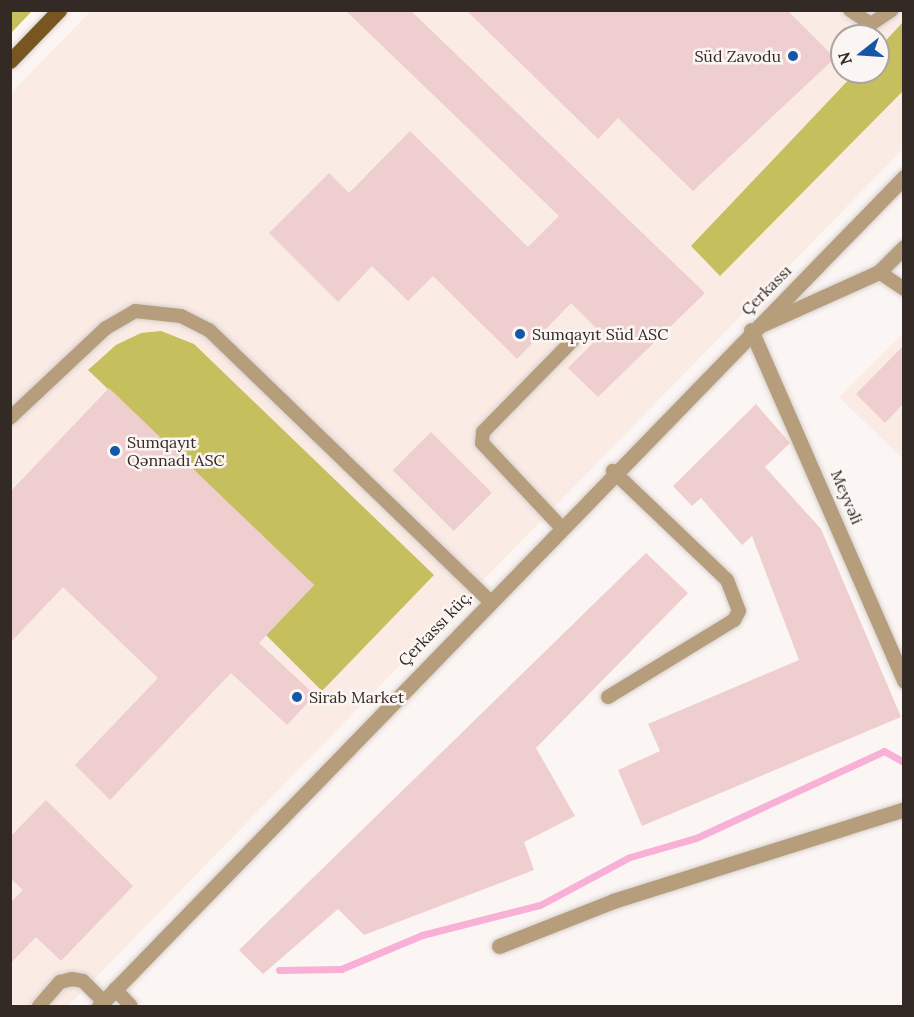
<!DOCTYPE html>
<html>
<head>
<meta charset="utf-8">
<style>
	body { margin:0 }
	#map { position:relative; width:914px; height:1017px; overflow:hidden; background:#fbf5f3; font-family:Lora,serif }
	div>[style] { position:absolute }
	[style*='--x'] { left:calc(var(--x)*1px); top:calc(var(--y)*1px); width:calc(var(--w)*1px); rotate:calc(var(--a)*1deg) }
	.built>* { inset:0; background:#faebe4 }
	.forest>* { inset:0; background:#c5bf5e }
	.stream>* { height:7px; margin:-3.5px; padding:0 3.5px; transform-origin:3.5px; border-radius:3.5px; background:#f8b0d6 }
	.building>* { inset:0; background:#efcecf; transform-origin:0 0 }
	.roads { filter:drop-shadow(0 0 2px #d7d0ce) drop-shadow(0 0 2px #d7d0ce) }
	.service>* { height:14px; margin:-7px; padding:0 7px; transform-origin:7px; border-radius:7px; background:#b69e7d }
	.minor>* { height:15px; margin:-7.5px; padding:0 7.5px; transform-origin:7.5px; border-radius:7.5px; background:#b69e7d }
	.tertiary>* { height:15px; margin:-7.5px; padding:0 7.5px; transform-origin:7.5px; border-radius:7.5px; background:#b69e7d }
	.primary>* { height:15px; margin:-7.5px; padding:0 7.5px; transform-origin:7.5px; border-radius:7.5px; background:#775621 }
	.dots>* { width:16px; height:16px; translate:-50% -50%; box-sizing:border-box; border:3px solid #fbf5f3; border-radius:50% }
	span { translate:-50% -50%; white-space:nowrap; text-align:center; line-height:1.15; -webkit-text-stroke:5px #fbf5f3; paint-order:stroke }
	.poi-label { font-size:16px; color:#342a25 }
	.right { translate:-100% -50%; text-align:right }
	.left { translate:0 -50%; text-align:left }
	.street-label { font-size:16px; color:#342a25 }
	.frame { position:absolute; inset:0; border:12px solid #342a25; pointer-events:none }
	.north { position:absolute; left:830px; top:24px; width:60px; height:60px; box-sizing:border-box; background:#fbf5f3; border:2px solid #aba4a1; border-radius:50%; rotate:253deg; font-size:16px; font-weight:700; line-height:24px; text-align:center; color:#342a25 }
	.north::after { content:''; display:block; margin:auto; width:21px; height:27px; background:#1557a7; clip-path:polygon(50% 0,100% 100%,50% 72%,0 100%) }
</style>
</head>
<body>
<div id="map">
	<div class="built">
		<div style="clip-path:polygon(evenodd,91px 11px,903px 11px,903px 149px,68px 1006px,11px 1006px,10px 94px,91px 11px,842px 36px,878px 36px,878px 72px,842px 72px,842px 36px)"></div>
		<div style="clip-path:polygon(903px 334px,903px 459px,839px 397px)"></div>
	</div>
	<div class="forest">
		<div style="clip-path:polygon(11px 10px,32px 11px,11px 33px,10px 11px)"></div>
		<div style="clip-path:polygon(903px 22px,903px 91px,720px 276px,691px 246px,856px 72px,878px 72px,878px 49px)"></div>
		<div style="clip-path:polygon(161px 331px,194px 344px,434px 575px,322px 691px,266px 635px,314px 585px,88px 370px,116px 345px,141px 333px)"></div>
	</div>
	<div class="stream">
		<div style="--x:279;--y:970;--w:62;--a:-0.9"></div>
		<div style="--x:341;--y:969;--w:88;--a:-22.8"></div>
		<div style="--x:422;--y:935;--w:122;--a:-14.3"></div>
		<div style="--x:540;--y:905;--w:102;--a:-28.1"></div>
		<div style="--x:630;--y:857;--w:69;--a:-16.1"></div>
		<div style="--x:696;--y:838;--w:207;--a:-24.8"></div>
		<div style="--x:884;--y:751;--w:23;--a:29"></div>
	</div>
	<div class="building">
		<div style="clip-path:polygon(345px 10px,410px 10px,705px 293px,598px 397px,568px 368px,602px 334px,571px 303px,517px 359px,433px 276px,408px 301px,372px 266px,338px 302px,269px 233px,329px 173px,349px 193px,410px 131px,528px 247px,559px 216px)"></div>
		<div style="clip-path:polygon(466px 10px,787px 10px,835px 58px,693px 191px,618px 118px,598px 139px)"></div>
		<div style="clip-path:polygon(903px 346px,903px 404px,885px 423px,856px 394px)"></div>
		<div style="clip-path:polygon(109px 388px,314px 585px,259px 643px,315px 695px,287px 725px,231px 673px,110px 800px,75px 765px,158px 678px,63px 587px,10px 643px,10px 492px)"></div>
		<div style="clip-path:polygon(756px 404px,790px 443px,765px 467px,821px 529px,901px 717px,642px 826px,618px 770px,660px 751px,648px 724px,799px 660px,752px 536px,742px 545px,701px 498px,692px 506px,673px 486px)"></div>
		<div style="left:431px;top:432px;width:86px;height:54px;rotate:45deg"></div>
		<div style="clip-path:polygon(646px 553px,688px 593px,536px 748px,575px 816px,524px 842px,534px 870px,364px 935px,338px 909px,263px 974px,239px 950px)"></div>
		<div style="clip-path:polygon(46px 800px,133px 886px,61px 961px,36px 937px,10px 964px,10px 903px,23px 890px,10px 878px,10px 837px)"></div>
	</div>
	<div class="roads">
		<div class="service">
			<div style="--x:850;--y:10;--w:25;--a:34"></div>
			<div style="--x:871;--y:24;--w:25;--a:-34"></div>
			<div style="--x:879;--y:272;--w:30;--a:34"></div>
			<div style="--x:10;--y:418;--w:132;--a:-43.2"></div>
			<div style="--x:106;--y:328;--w:34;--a:-30"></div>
			<div style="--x:135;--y:311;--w:46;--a:6.2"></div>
			<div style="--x:181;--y:316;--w:31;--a:27"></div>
			<div style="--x:209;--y:330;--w:388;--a:44"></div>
			<div style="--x:560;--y:526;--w:114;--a:-133.2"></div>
			<div style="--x:482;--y:443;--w:11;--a:-85"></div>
			<div style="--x:483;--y:432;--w:127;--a:-45.6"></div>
			<div style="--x:608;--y:697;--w:148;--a:-31.4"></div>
			<div style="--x:734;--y:620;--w:10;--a:-61"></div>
			<div style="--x:739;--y:611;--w:33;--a:-111"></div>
			<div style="--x:727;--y:580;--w:158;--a:-136.3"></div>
			<div style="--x:115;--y:989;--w:23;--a:47"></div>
			<div style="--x:39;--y:1006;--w:32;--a:-49"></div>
			<div style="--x:60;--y:982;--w:12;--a:-14"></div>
			<div style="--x:72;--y:979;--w:11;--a:10"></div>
			<div style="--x:83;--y:981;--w:28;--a:45"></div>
		</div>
		<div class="minor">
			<div style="--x:751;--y:330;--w:383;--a:66.4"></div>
			<div style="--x:499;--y:946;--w:123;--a:-21.5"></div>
			<div style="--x:613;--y:901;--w:305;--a:-17.5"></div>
		</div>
		<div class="tertiary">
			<div style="--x:759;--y:326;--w:132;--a:-24.2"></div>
			<div style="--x:879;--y:272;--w:35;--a:-45"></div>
			<div style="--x:99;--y:1006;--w:1156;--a:-45.84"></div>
		</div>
		<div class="primary">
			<div style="--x:10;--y:61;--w:71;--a:-46.1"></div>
		</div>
	</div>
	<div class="dots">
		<div style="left:793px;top:56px;background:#1557a7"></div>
		<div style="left:520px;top:334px;background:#1557a7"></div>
		<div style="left:115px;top:451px;background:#1557a7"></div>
		<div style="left:297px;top:697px;background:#1557a7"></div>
	</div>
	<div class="poi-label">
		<span class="right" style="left:781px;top:56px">Süd Zavodu</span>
		<span class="left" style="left:532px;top:334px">Sumqayıt Süd ASC</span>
		<span class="left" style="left:127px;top:451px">Sumqayıt<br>Qənnadı ASC</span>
		<span class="left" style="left:309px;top:697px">Sirab Market</span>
	</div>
	<div class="street-label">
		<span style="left:766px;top:290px;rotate:-45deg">Çerkassı</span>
		<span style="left:847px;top:497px;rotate:67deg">Meyvəli</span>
		<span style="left:435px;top:628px;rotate:-46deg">Çerkassı küç.</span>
	</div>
	<div class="frame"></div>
	<div class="north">N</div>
</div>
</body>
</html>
